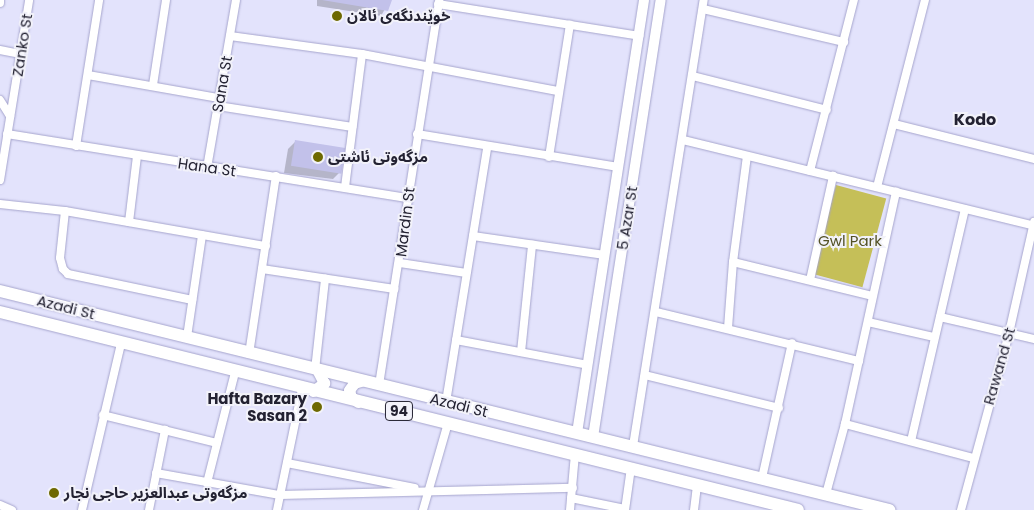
<!DOCTYPE html>
<html>
<head>
<meta charset="utf-8">
<style>
	body { margin:0 }
	#map { position:relative; width:1034px; height:510px; overflow:hidden; background:#e3e3fc; font-family:Poppins,"Noto Sans Arabic",sans-serif }
	div>[style] { position:absolute }
	[style*='--x'] { left:calc(var(--x)*1px); top:calc(var(--y)*1px); width:calc(var(--w)*1px); rotate:calc(var(--a)*1deg) }
	.green>* { inset:0; background:#c5bf58; transform-origin:0 0 }
	.shadow>* { inset:0; background:#0003 }
	.building>* { inset:0; background:#c2c1ea; transform-origin:0 0 }
	.roads { filter:drop-shadow(0 0 1px #a6a5cd) drop-shadow(0 0 1px #a6a5cd) }
	.minor>* { height:8px; margin:-4px; padding:0 4px; transform-origin:4px; border-radius:4px; background:#fff }
	.secondary>* { height:10px; margin:-5px; padding:0 5px; transform-origin:5px; border-radius:5px; background:#fff }
	.primary>* { height:11px; margin:-5.5px; padding:0 5.5px; transform-origin:5.5px; border-radius:5.5px; background:#fff }
	.trunk>* { height:12px; margin:-6px; padding:0 6px; transform-origin:6px; border-radius:6px; background:#fff }
	.dots>* { width:14px; height:14px; translate:-50% -50%; box-sizing:border-box; border:2px solid #f2f2fa; border-radius:50% }
	span { translate:-50% -50%; white-space:nowrap; text-align:center; line-height:1.15; -webkit-text-stroke:4px #f2f2fa; paint-order:stroke }
	.shield-label span { padding:1px 4px; background:#f2f2fa; border:1px solid; border-radius:4px; -webkit-text-stroke-width:0 }
	.shield-label { font-size:14px; color:#232232; font-weight:700 }
	.poi-label { font-size:15px; color:#232232; font-weight:700 }
	.left { translate:0 -50%; text-align:left }
	.right { translate:-100% -50%; text-align:right }
	.street-label { font-size:15px; color:#232232 }
	.park-label { font-size:15px; color:#535126 }
	.neighbourhood-label { font-size:16px; color:#232232; font-weight:700 }
</style>
</head>
<body>
<div id="map">
	<div class="green">
		<div style="left:836px;top:185px;width:52px;height:92px;rotate:15deg"></div>
	</div>
	<div class="shadow">
		<div style="clip-path:polygon(317px 0,390px 0,381px 16px,317px 6px)"></div>
		<div style="clip-path:polygon(295px 142px,340px 172px,333px 179px,284px 173px,288px 149px)"></div>
	</div>
	<div class="building">
		<div style="clip-path:polygon(322px 0,392px 0,388px 11px)"></div>
		<div style="left:295px;top:140px;width:51px;height:26px;rotate:9deg"></div>
	</div>
	<div class="roads">
		<div class="minor">
			<div style="--x:0;--y:3;--w:3;--a:-90"></div>
			<div style="--x:438;--y:4;--w:204;--a:9"></div>
			<div style="--x:703;--y:9;--w:145;--a:13.2"></div>
			<div style="--x:230;--y:36;--w:133;--a:7.8"></div>
			<div style="--x:362;--y:54;--w:199;--a:10.7"></div>
			<div style="--x:0;--y:50;--w:20;--a:11"></div>
			<div style="--x:88;--y:75;--w:133;--a:10"></div>
			<div style="--x:693;--y:76;--w:138;--a:14.2"></div>
			<div style="--x:153;--y:85;--w:86;--a:-81.3"></div>
			<div style="--x:0;--y:100;--w:19;--a:58"></div>
			<div style="--x:218;--y:106;--w:136;--a:8.9"></div>
			<div style="--x:894;--y:124;--w:144;--a:14"></div>
			<div style="--x:7;--y:134;--w:405;--a:9.1"></div>
			<div style="--x:417;--y:134;--w:204;--a:9.3"></div>
			<div style="--x:683;--y:140;--w:360;--a:13.7"></div>
			<div style="--x:76;--y:146;--w:148;--a:-81"></div>
			<div style="--x:549;--y:157;--w:134;--a:-81"></div>
			<div style="--x:207;--y:168;--w:170;--a:-80.2"></div>
			<div style="--x:810;--y:171;--w:177;--a:-75.6"></div>
			<div style="--x:0;--y:180;--w:182;--a:-80.8"></div>
			<div style="--x:345;--y:187;--w:134;--a:-82.7"></div>
			<div style="--x:877;--y:187;--w:193;--a:-75.6"></div>
			<div style="--x:0;--y:204;--w:65;--a:6.1"></div>
			<div style="--x:65;--y:211;--w:204;--a:9.9"></div>
			<div style="--x:65;--y:211;--w:47;--a:96.1"></div>
			<div style="--x:60;--y:258;--w:11;--a:75"></div>
			<div style="--x:63;--y:269;--w:7;--a:45"></div>
			<div style="--x:68;--y:274;--w:127;--a:11.8"></div>
			<div style="--x:129;--y:222;--w:66;--a:-83.1"></div>
			<div style="--x:473;--y:236;--w:133;--a:8.2"></div>
			<div style="--x:733;--y:262;--w:143;--a:13.7"></div>
			<div style="--x:400;--y:263;--w:67;--a:8.6"></div>
			<div style="--x:262;--y:269;--w:134;--a:8.6"></div>
			<div style="--x:810;--y:280;--w:107;--a:-77.5"></div>
			<div style="--x:656;--y:312;--w:209;--a:13.6"></div>
			<div style="--x:940;--y:317;--w:97;--a:13.2"></div>
			<div style="--x:868;--y:322;--w:68;--a:12.8"></div>
			<div style="--x:728;--y:328;--w:66;--a:-85.7"></div>
			<div style="--x:733;--y:262;--w:107;--a:-82.5"></div>
			<div style="--x:187;--y:337;--w:103;--a:-81.6"></div>
			<div style="--x:456;--y:340;--w:134;--a:10.7"></div>
			<div style="--x:521;--y:352;--w:108;--a:-84.1"></div>
			<div style="--x:249;--y:354;--w:180;--a:-81.4"></div>
			<div style="--x:315;--y:370;--w:92;--a:-83.7"></div>
			<div style="--x:645;--y:375;--w:138;--a:13.8"></div>
			<div style="--x:379;--y:385;--w:390;--a:-81.1"></div>
			<div style="--x:446;--y:402;--w:257;--a:-80.8"></div>
			<div style="--x:103;--y:415;--w:117;--a:13.8"></div>
			<div style="--x:845;--y:424;--w:132;--a:14.9"></div>
			<div style="--x:911;--y:441;--w:238;--a:-76.9"></div>
			<div style="--x:633;--y:446;--w:452;--a:-81"></div>
			<div style="--x:287;--y:463;--w:130;--a:11.1"></div>
			<div style="--x:156;--y:473;--w:126;--a:10.1"></div>
			<div style="--x:280;--y:495;--w:293;--a:-1.4"></div>
			<div style="--x:762;--y:478;--w:138;--a:-77.5"></div>
			<div style="--x:207;--y:483;--w:114;--a:-75.8"></div>
			<div style="--x:826;--y:494;--w:73;--a:-74.8"></div>
			<div style="--x:845;--y:424;--w:238;--a:-77.6"></div>
			<div style="--x:571;--y:498;--w:55;--a:11.5"></div>
			<div style="--x:0;--y:505;--w:13;--a:23"></div>
			<div style="--x:82;--y:510;--w:171;--a:-76.8"></div>
			<div style="--x:149;--y:510;--w:82;--a:-78.7"></div>
			<div style="--x:277;--y:510;--w:124;--a:-78.3"></div>
			<div style="--x:423;--y:510;--w:91;--a:-74"></div>
			<div style="--x:570;--y:510;--w:56;--a:-84.9"></div>
			<div style="--x:625;--y:510;--w:42;--a:-81.9"></div>
			<div style="--x:694;--y:510;--w:25;--a:-83"></div>
			<div style="--x:961;--y:510;--w:183;--a:-74.8"></div>
			<div style="--x:1009;--y:333;--w:114;--a:-77.3"></div>
		</div>
		<div class="secondary">
			<div style="--x:577;--y:433;--w:438;--a:-81.2"></div>
			<div style="--x:593;--y:437;--w:442;--a:-81.2"></div>
		</div>
		<div class="primary">
			<div style="--x:313;--y:391;--w:14;--a:-36"></div>
			<div style="--x:324;--y:383;--w:13;--a:-117"></div>
			<div style="--x:358;--y:402;--w:9;--a:-144"></div>
			<div style="--x:351;--y:397;--w:7;--a:-106"></div>
			<div style="--x:349;--y:390;--w:9;--a:-54"></div>
			<div style="--x:354;--y:383;--w:7;--a:-16"></div>
		</div>
		<div class="trunk">
			<div style="--x:0;--y:291;--w:916;--a:13.84"></div>
			<div style="--x:0;--y:312;--w:822;--a:13.93"></div>
		</div>
	</div>
	<div class="dots">
		<div style="left:337px;top:16px;background:#6e6901"></div>
		<div style="left:318px;top:157px;background:#6e6901"></div>
		<div style="left:317px;top:407px;background:#6e6901"></div>
		<div style="left:54px;top:493px;background:#6e6901"></div>
	</div>
	<div class="shield-label">
		<span style="left:399px;top:411px">94</span>
	</div>
	<div class="poi-label">
		<span class="left" style="left:347px;top:16px">خوێندنگەی ئالان</span>
		<span class="left" style="left:328px;top:157px">مزگەوتی ئاشتی</span>
		<span class="right" style="left:307px;top:407px">Hafta Bazary<br>Sasan 2</span>
		<span class="left" style="left:64px;top:493px">مزگەوتی عبدالعزير حاجی نجار</span>
	</div>
	<div class="street-label">
		<span style="left:22px;top:45px;rotate:-81deg">Zanko St</span>
		<span style="left:222px;top:84px;rotate:-80deg">Sana St</span>
		<span style="left:207px;top:167px;rotate:8deg">Hana St</span>
		<span style="left:627px;top:218px;rotate:-81deg">5 Azar St</span>
		<span style="left:405px;top:222px;rotate:-83deg">Mardin St</span>
		<span style="left:66px;top:307px;rotate:14deg">Azadi St</span>
		<span style="left:999px;top:366px;rotate:-74deg">Rawand St</span>
		<span style="left:459px;top:405px;rotate:14deg">Azadi St</span>
	</div>
	<div class="park-label">
		<span style="left:850px;top:241px">Gwl Park</span>
	</div>
	<div class="neighbourhood-label">
		<span style="left:975px;top:120px">Kodo</span>
	</div>
</div>
</body>
</html>
